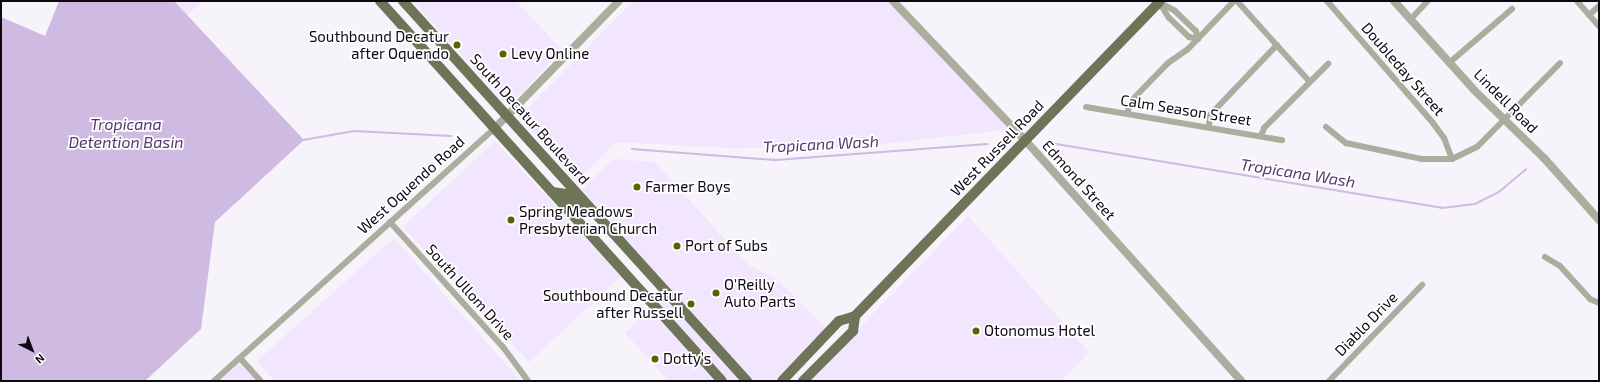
<!DOCTYPE html>
<html>
<head>
<meta charset="utf-8">
<style>
	body { margin:0 }
	#map { position:relative; width:1600px; height:382px; overflow:hidden; background:#f6f3fa; font-family:"Exo 2",sans-serif }
	div>[style] { position:absolute }
	[style*='--x'] { left:calc(var(--x)*1px); top:calc(var(--y)*1px); width:calc(var(--w)*1px); rotate:calc(var(--a)*1deg) }
	.built>* { inset:0; background:#f2e5fe; transform-origin:0 0 }
	.water>* { inset:0; background:#cfbbe1 }
	.stream>* { height:2px; margin:-1px; padding:0 1px; transform-origin:1px; border-radius:1px; background:#cfbbe1 }
	.minor>* { height:6px; margin:-3px; padding:0 3px; transform-origin:3px; border-radius:3px; background:#abae9f }
	.tertiary>* { height:8px; margin:-4px; padding:0 4px; transform-origin:4px; border-radius:4px; background:#abae9f }
	.primary>* { height:10px; margin:-5px; padding:0 5px; transform-origin:5px; border-radius:5px; background:#6e7458 }
	.dots>* { width:11px; height:11px; translate:-50% -50%; box-sizing:border-box; border:2px solid #fff; border-radius:50% }
	span { translate:-50% -50%; white-space:nowrap; text-align:center; line-height:1.15; -webkit-text-stroke:3.5px #fff; paint-order:stroke }
	.poi-label { font-size:15px; color:#0e0813 }
	.right { translate:-100% -50%; text-align:right }
	.left { translate:0 -50%; text-align:left }
	.street-label { font-size:15px; color:#0e0813 }
	.water-label { font-size:16px; color:#54396b; font-style:italic }
	.frame { position:absolute; inset:0; border:2px solid #0e0813; pointer-events:none }
	.north { position:absolute; left:12px; top:330px; width:40px; height:40px; -webkit-text-stroke:3px #fff; paint-order:stroke; rotate:138deg; font-size:11px; font-weight:700; line-height:16px; text-align:center; color:#0e0813 }
	.north::after { content:''; display:block; margin:auto; width:14px; height:18px; background:#0e0813; clip-path:polygon(50% 0,100% 100%,50% 72%,0 100%) }
</style>
</head>
<body>
<div id="map">
	<div class="built">
		<div style="clip-path:polygon(174px 1px,203px 1px,187px 15px)"></div>
		<div style="clip-path:polygon(413px 1px,516px 1px,562px 50px,514px 101px,504px 102px)"></div>
		<div style="clip-path:polygon(633px 1px,890px 1px,1012px 129px,857px 147px,731px 148px,616px 142px,576px 182px,519px 117px)"></div>
		<div style="left:495px;top:141px;width:185px;height:126px;rotate:47deg"></div>
		<div style="clip-path:polygon(614px 159px,655px 162px,747px 264px,779px 281px,826px 328px,774px 381px,669px 381px,625px 333px,671px 290px,582px 190px)"></div>
		<div style="clip-path:polygon(968px 216px,1089px 352px,1061px 381px,808px 381px)"></div>
		<div style="clip-path:polygon(394px 238px,521px 381px,275px 381px,257px 361px)"></div>
		<div style="clip-path:polygon(240px 358px,261px 381px,214px 381px)"></div>
	</div>
	<div class="water">
		<div style="clip-path:polygon(59px 1px,174px 1px,304px 140px,215px 222px,201px 329px,145px 381px,1px 381px,1px 17px,45px 36px)"></div>
	</div>
	<div class="stream">
		<div style="--x:303;--y:140;--w:52;--a:-10"></div>
		<div style="--x:354;--y:131;--w:97;--a:3"></div>
		<div style="--x:1056;--y:144;--w:391;--a:9.4"></div>
		<div style="--x:1442;--y:208;--w:33;--a:-7"></div>
		<div style="--x:1475;--y:204;--w:28;--a:-27"></div>
		<div style="--x:1500;--y:191;--w:34;--a:-40"></div>
		<div style="--x:632;--y:149;--w:144;--a:4.4"></div>
		<div style="--x:776;--y:160;--w:212;--a:-4.3"></div>
	</div>
	<div class="minor">
		<div style="--x:1237;--y:1;--w:108;--a:48"></div>
		<div style="--x:1327;--y:1;--w:162;--a:49"></div>
		<div style="--x:1433;--y:123;--w:19;--a:54"></div>
		<div style="--x:1444;--y:138;--w:22;--a:69"></div>
		<div style="--x:1577;--y:1;--w:33;--a:49"></div>
		<div style="--x:1159;--y:2;--w:18;--a:29"></div>
		<div style="--x:1175;--y:11;--w:29;--a:44"></div>
		<div style="--x:1196;--y:31;--w:8;--a:76"></div>
		<div style="--x:1198;--y:39;--w:9;--a:-167"></div>
		<div style="--x:1189;--y:37;--w:28;--a:-136"></div>
		<div style="--x:1169;--y:18;--w:19;--a:-122"></div>
		<div style="--x:1589;--y:15;--w:13;--a:-42"></div>
		<div style="--x:1410;--y:20;--w:26;--a:-47"></div>
		<div style="--x:1449;--y:63;--w:83;--a:-40.6"></div>
		<div style="--x:1086;--y:107;--w:199;--a:9.6"></div>
		<div style="--x:1127;--y:113;--w:15;--a:-67"></div>
		<div style="--x:1133;--y:99;--w:50;--a:-45.8"></div>
		<div style="--x:1168;--y:63;--w:24;--a:-35"></div>
		<div style="--x:1188;--y:49;--w:66;--a:-46.2"></div>
		<div style="--x:1209;--y:126;--w:11;--a:-85"></div>
		<div style="--x:1210;--y:115;--w:97;--a:-46.3"></div>
		<div style="--x:1326;--y:127;--w:26;--a:39"></div>
		<div style="--x:1346;--y:143;--w:78;--a:11.9"></div>
		<div style="--x:1422;--y:159;--w:30;--a:0"></div>
		<div style="--x:1452;--y:159;--w:28;--a:-26"></div>
		<div style="--x:1477;--y:147;--w:118;--a:-45.3"></div>
		<div style="--x:1261;--y:136;--w:9;--a:-69"></div>
		<div style="--x:1264;--y:128;--w:91;--a:-45"></div>
		<div style="--x:390;--y:222;--w:169;--a:47.9"></div>
		<div style="--x:503;--y:347;--w:42;--a:53.7"></div>
		<div style="--x:1545;--y:257;--w:17;--a:31"></div>
		<div style="--x:1560;--y:266;--w:45;--a:47.7"></div>
		<div style="--x:1590;--y:299;--w:10;--a:24"></div>
		<div style="--x:240;--y:358;--w:31;--a:48"></div>
		<div style="--x:214;--y:381;--w:378;--a:-42"></div>
		<div style="--x:1329;--y:381;--w:134;--a:-45.9"></div>
	</div>
	<div class="tertiary">
		<div style="--x:893;--y:1;--w:192;--a:46.5"></div>
		<div style="--x:1025;--y:140;--w:324;--a:48.1"></div>
		<div style="--x:1394;--y:1;--w:120;--a:48"></div>
		<div style="--x:1474;--y:90;--w:98;--a:44.2"></div>
		<div style="--x:1544;--y:158;--w:83;--a:48.4"></div>
		<div style="--x:495;--y:128;--w:177;--a:-45.7"></div>
	</div>
	<div class="primary">
		<div style="--x:380;--y:1;--w:511;--a:48.01"></div>
		<div style="--x:403;--y:1;--w:513;--a:47.85"></div>
		<div style="--x:552;--y:192;--w:14;--a:8"></div>
		<div style="--x:566;--y:194;--w:19;--a:43"></div>
		<div style="--x:580;--y:207;--w:8;--a:-7"></div>
		<div style="--x:782;--y:381;--w:83;--a:-46.5"></div>
		<div style="--x:839;--y:321;--w:17;--a:-17"></div>
		<div style="--x:855;--y:316;--w:438;--a:-45.9"></div>
		<div style="--x:803;--y:381;--w:71;--a:-45"></div>
		<div style="--x:853;--y:331;--w:15;--a:-82"></div>
	</div>
	<div class="dots">
		<div style="left:457px;top:45px;background:#586404"></div>
		<div style="left:503px;top:54px;background:#586404"></div>
		<div style="left:637px;top:187px;background:#586404"></div>
		<div style="left:511px;top:220px;background:#586404"></div>
		<div style="left:677px;top:246px;background:#586404"></div>
		<div style="left:716px;top:293px;background:#586404"></div>
		<div style="left:691px;top:304px;background:#586404"></div>
		<div style="left:976px;top:331px;background:#586404"></div>
		<div style="left:655px;top:359px;background:#586404"></div>
	</div>
	<div class="poi-label">
		<span class="right" style="left:449px;top:45px">Southbound Decatur<br>after Oquendo</span>
		<span class="left" style="left:511px;top:54px">Levy Online</span>
		<span class="left" style="left:645px;top:187px">Farmer Boys</span>
		<span class="left" style="left:519px;top:220px">Spring Meadows<br>Presbyterian Church</span>
		<span class="left" style="left:685px;top:246px">Port of Subs</span>
		<span class="left" style="left:724px;top:293px">O'Reilly<br>Auto Parts</span>
		<span class="right" style="left:683px;top:304px">Southbound Decatur<br>after Russell</span>
		<span class="left" style="left:984px;top:331px">Otonomus Hotel</span>
		<span class="left" style="left:663px;top:359px">Dotty’s</span>
	</div>
	<div class="street-label">
		<span style="left:1403px;top:69px;rotate:49deg">Doubleday Street</span>
		<span style="left:1506px;top:101px;rotate:45deg">Lindell Road</span>
		<span style="left:1186px;top:110px;rotate:9deg">Calm Season Street</span>
		<span style="left:530px;top:119px;rotate:48deg">South Decatur Boulevard</span>
		<span style="left:997px;top:148px;rotate:-46deg">West Russell Road</span>
		<span style="left:1079px;top:180px;rotate:48deg">Edmond Street</span>
		<span style="left:411px;top:185px;rotate:-42deg">West Oquendo Road</span>
		<span style="left:470px;top:292px;rotate:48deg">South Ullom Drive</span>
		<span style="left:1366px;top:324px;rotate:-46deg">Diablo Drive</span>
	</div>
	<div class="water-label">
		<span style="left:126px;top:133px">Tropicana<br>Detention Basin</span>
		<span style="left:821px;top:144px;rotate:-3deg">Tropicana Wash</span>
		<span style="left:1298px;top:173px;rotate:9deg">Tropicana Wash</span>
	</div>
	<div class="frame"></div>
	<div class="north">N</div>
</div>
</body>
</html>
